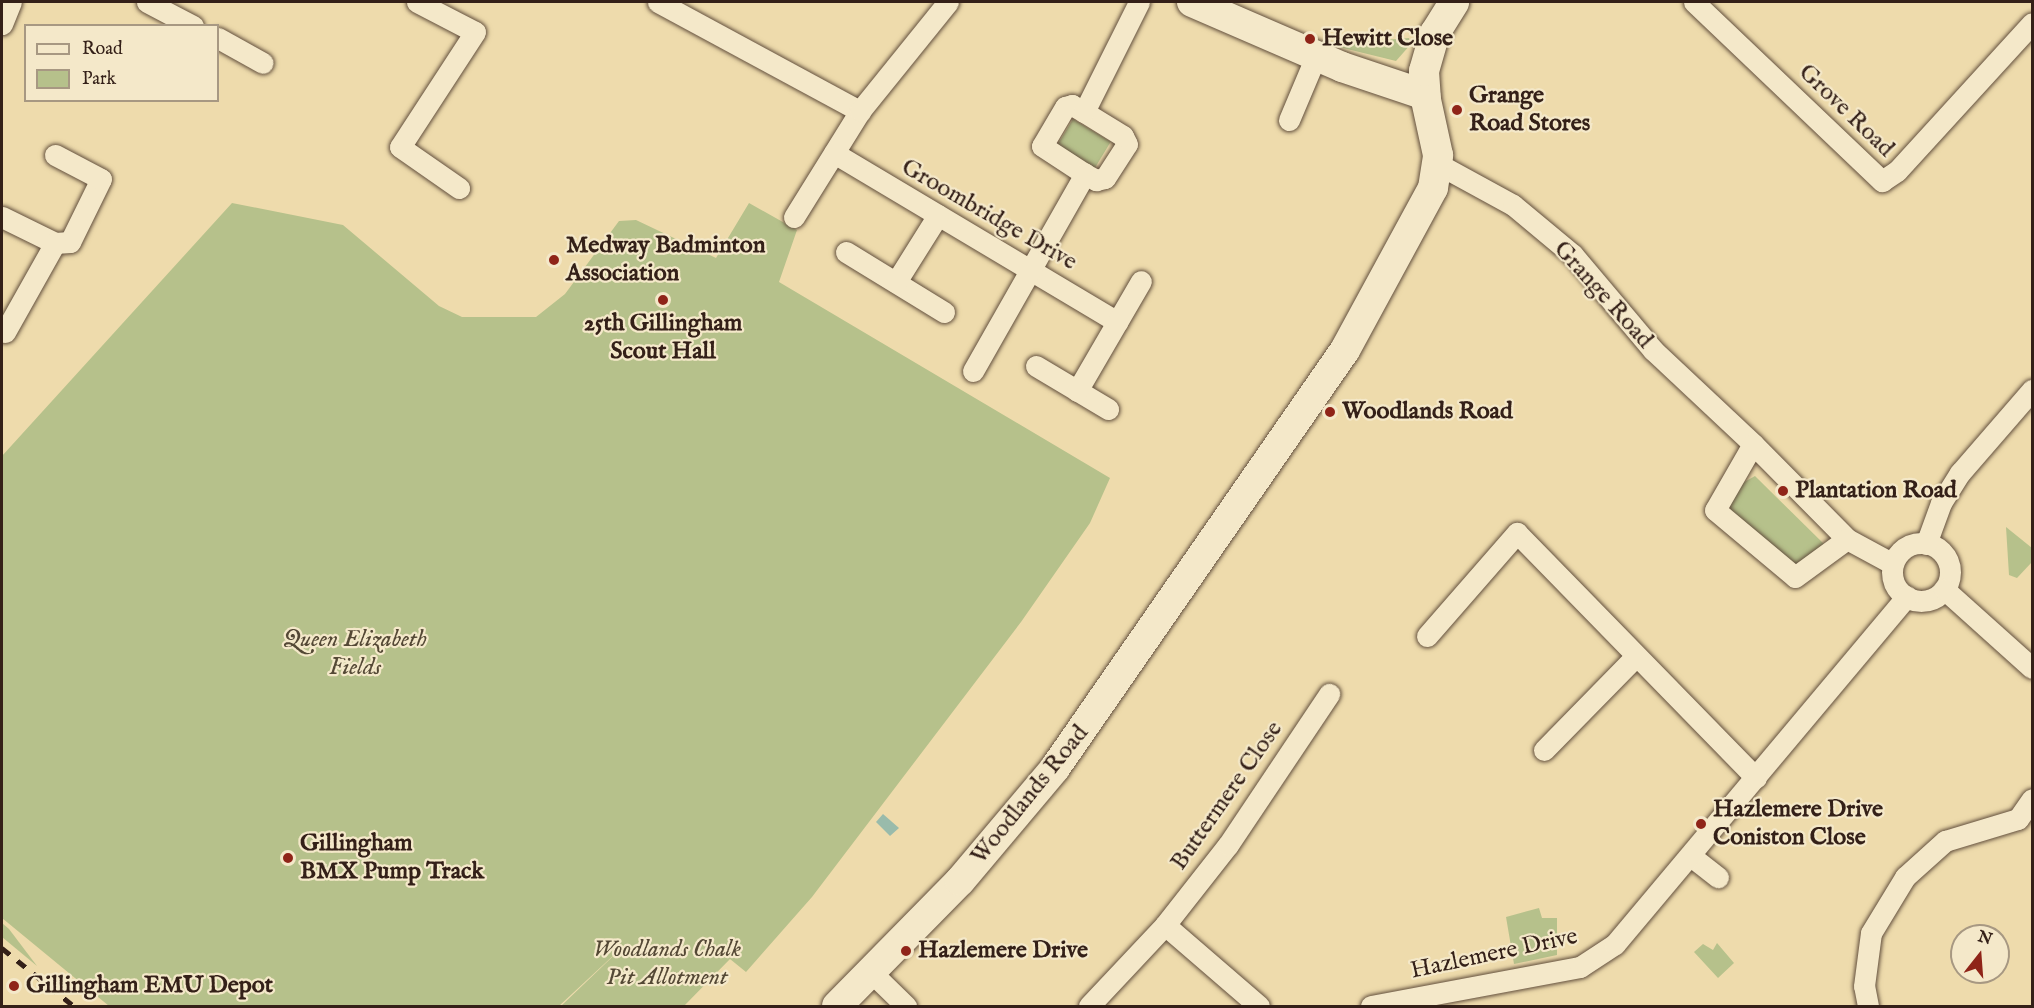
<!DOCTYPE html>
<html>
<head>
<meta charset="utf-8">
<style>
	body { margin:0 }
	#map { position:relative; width:2034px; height:1008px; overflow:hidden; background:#eedbac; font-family:"IM FELL English",serif }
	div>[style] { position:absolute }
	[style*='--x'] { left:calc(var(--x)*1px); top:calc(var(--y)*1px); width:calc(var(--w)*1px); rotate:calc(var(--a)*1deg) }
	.green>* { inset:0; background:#b6c18b; transform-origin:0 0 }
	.water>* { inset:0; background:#99bbab }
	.roads { filter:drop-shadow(0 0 2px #624f3d) drop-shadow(0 0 2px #624f3d) }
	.street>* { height:21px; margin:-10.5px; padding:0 10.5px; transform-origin:10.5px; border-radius:10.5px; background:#f4e8c9 }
	.street>.ring { margin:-10.5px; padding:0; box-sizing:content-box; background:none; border:21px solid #f4e8c9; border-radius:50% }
	.secondary>* { height:30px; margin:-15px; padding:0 15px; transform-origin:15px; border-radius:15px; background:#f4e8c9 }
	.rail>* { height:4.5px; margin-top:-2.25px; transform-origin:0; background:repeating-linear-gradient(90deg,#342018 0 10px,transparent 0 20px) }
	.dots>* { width:16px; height:16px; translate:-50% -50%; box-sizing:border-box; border:3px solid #f4e8c9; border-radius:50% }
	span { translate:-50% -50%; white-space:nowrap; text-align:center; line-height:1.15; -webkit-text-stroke:4.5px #f4e8c9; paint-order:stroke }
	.poi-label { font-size:24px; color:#342018; font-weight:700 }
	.left { translate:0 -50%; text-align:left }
	.street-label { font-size:24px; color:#342018 }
	.park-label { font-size:24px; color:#544835; font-style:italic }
	.frame { position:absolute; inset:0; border:3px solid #342018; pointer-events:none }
	.legend { position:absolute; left:24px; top:24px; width:195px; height:78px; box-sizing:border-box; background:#f4e8c9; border:2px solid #a79882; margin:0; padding:8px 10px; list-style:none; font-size:18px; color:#342018 }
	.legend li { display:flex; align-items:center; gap:12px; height:30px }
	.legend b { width:30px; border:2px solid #a79882 }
	.north { position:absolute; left:1950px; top:924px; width:60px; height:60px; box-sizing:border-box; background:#f4e8c9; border:2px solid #a79882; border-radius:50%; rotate:17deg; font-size:16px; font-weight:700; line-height:24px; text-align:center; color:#342018 }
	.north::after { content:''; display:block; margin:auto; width:21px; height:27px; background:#8f2418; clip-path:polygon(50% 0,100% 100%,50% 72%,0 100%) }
</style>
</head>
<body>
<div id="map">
	<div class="green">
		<div style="clip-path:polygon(1409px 38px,1411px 44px,1396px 61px,1339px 47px,1342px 43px)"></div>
		<div style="left:1073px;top:119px;width:44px;height:31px;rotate:31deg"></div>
		<div style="clip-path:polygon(232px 203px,343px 225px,439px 306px,462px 317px,536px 317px,565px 294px,619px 221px,636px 220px,716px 258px,749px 203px,797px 230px,779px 282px,1110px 478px,1090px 523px,1021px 622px,812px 897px,746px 972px,730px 959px,684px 1006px,561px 1006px,630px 940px,559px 1006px,109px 1006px,2px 918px,2px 456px)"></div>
		<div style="clip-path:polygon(1755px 476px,1825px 545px,1795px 567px,1731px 511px,1729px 503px,1739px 485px)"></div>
		<div style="clip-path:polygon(2006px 527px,2032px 548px,2032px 562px,2017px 578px,2009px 575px)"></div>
		<div style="clip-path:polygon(1539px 908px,1542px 918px,1557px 918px,1557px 955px,1514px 964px,1506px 917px)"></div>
		<div style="clip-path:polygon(2px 923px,9px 929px,37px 966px,2px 937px)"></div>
		<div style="clip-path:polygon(1717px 943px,1734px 963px,1718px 978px,1694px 952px,1703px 944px,1713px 950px)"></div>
	</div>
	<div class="water">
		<div style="clip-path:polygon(883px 814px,899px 828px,890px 836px,876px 822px)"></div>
	</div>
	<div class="roads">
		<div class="street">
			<div style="--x:147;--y:2;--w:52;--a:27.6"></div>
			<div style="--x:417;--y:2;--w:65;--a:27.3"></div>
			<div style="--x:475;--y:32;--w:137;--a:123.1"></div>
			<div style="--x:400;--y:147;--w:72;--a:34.8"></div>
			<div style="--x:658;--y:2;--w:230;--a:28.4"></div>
			<div style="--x:1694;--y:2;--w:260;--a:43.6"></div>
			<div style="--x:1882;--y:181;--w:18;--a:-34"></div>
			<div style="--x:1897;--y:171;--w:200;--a:-47.6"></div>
			<div style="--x:2;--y:24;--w:24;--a:-68"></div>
			<div style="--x:218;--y:38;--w:51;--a:29.1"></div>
			<div style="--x:1084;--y:112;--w:14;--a:-150"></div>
			<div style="--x:1072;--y:105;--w:7;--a:164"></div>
			<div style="--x:1065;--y:107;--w:45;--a:120.5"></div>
			<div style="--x:1042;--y:146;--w:51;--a:33.1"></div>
			<div style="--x:1289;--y:120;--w:69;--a:-67.1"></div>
			<div style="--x:834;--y:153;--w:330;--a:30.8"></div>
			<div style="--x:1438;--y:164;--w:85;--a:28.7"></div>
			<div style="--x:1513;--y:205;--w:78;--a:39.8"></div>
			<div style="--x:1573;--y:255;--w:124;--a:49.9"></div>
			<div style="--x:1653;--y:350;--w:137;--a:43.2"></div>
			<div style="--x:1753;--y:444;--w:134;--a:45.3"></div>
			<div style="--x:1847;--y:539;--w:52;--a:28.5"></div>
			<div style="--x:2;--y:217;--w:59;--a:26.1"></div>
			<div style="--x:55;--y:243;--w:15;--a:-4"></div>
			<div style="--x:70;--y:242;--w:70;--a:-63.8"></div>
			<div style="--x:101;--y:179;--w:52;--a:-152.4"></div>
			<div style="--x:794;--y:217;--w:125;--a:-58.1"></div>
			<div style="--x:860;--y:111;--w:140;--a:-51.1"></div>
			<div style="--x:846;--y:252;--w:115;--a:31.5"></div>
			<div style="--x:896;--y:282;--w:79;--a:-57.9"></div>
			<div style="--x:5;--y:332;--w:102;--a:-60.7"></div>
			<div style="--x:1036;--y:366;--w:84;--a:30.8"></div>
			<div style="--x:973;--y:371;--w:227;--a:-60.4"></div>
			<div style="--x:1085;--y:174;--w:13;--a:29"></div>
			<div style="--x:1096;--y:180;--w:9;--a:-13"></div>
			<div style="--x:1105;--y:178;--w:40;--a:-57.1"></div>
			<div style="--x:1127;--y:144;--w:9;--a:-117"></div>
			<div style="--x:1123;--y:136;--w:46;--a:-148.4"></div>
			<div style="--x:1084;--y:112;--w:123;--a:-63.4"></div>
			<div style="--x:1077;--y:391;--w:127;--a:-59.8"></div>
			<div style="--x:1753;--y:444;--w:76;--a:119.9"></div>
			<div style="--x:1715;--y:510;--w:104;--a:39.9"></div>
			<div style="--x:1795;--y:577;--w:64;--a:-36.2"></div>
			<div class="ring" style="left:1892px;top:543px;width:37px;height:37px"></div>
			<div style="--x:1926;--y:544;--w:44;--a:-69.9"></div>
			<div style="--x:1941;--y:503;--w:36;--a:-58"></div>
			<div style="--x:1960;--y:473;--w:110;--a:-49.1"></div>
			<div style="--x:1944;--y:589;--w:118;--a:41.9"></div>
			<div style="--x:1427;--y:636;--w:137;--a:-48.9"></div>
			<div style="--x:1517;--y:533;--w:342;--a:45.7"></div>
			<div style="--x:1544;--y:750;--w:130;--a:-45.6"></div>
			<div style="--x:1692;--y:857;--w:33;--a:38"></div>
			<div style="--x:1165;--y:925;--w:124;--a:40.8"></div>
			<div style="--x:871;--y:972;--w:49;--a:44.2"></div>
			<div style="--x:1089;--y:1006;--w:111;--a:-46.8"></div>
			<div style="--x:1165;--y:925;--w:102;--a:-51.8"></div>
			<div style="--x:1228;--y:845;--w:182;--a:-56.2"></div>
			<div style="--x:1371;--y:1006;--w:213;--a:-10.6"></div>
			<div style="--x:1580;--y:967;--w:42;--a:-33.3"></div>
			<div style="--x:1615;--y:944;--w:454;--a:-50"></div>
			<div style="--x:1868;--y:1006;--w:20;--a:-101"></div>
			<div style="--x:1864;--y:986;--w:53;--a:-82.5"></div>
			<div style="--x:1871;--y:933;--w:66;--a:-58.7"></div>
			<div style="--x:1905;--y:877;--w:54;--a:-42"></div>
			<div style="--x:1945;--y:841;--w:76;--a:-16.8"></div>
			<div style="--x:2018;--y:819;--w:24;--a:-55"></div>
		</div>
		<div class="secondary">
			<div style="--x:1192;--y:2;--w:163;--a:23.4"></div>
			<div style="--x:1342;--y:67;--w:88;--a:18.6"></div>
			<div style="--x:837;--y:1006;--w:175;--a:-45.5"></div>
			<div style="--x:960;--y:881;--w:148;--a:-49.9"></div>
			<div style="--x:1055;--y:768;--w:509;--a:-55.25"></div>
			<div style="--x:1345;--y:350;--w:184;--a:-61.5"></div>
			<div style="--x:1433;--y:188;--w:33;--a:-81"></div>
			<div style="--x:1438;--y:155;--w:56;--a:-102.3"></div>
			<div style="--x:1426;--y:100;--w:29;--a:-94"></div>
			<div style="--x:1424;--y:71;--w:40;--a:-74"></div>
			<div style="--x:1435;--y:33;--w:36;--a:-58"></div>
		</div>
	</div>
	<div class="rail">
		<div style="--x:2;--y:948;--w:92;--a:38.9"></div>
	</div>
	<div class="dots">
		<div style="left:1310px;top:39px;background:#8f2418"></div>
		<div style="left:1457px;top:110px;background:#8f2418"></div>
		<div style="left:554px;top:260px;background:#8f2418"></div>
		<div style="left:663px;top:300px;background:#8f2418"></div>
		<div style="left:1330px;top:412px;background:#8f2418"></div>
		<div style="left:1783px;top:491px;background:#8f2418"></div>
		<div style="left:1701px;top:824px;background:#8f2418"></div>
		<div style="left:288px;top:858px;background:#8f2418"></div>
		<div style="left:906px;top:951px;background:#8f2418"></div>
		<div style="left:14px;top:986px;background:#8f2418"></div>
	</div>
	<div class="poi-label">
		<span class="left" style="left:1322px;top:39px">Hewitt Close</span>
		<span class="left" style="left:1469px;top:110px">Grange<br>Road Stores</span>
		<span class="left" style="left:566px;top:260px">Medway Badminton<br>Association</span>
		<span style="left:663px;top:338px">25th Gillingham<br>Scout Hall</span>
		<span class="left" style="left:1342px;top:412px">Woodlands Road</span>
		<span class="left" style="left:1795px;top:491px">Plantation Road</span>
		<span class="left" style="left:1713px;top:824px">Hazlemere Drive<br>Coniston Close</span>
		<span class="left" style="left:300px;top:858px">Gillingham<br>BMX Pump Track</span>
		<span class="left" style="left:918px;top:951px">Hazlemere Drive</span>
		<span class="left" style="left:26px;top:986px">Gillingham EMU Depot</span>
	</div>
	<div class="street-label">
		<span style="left:1846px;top:111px;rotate:44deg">Grove Road</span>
		<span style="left:989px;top:215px;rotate:30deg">Groombridge Drive</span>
		<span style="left:1603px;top:295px;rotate:48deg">Grange Road</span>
		<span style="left:1030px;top:795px;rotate:-51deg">Woodlands Road</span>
		<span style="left:1227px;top:796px;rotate:-55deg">Buttermere Close</span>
		<span style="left:1494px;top:954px;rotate:-12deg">Hazlemere Drive</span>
	</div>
	<div class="park-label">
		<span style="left:355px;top:654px">Queen Elizabeth<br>Fields</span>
		<span style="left:667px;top:964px">Woodlands Chalk<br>Pit Allotment</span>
	</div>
	<div class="frame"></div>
	<ul class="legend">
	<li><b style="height:8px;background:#f4e8c9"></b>Road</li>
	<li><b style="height:16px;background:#b6c18b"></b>Park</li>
	</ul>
	<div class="north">N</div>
</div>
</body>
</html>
